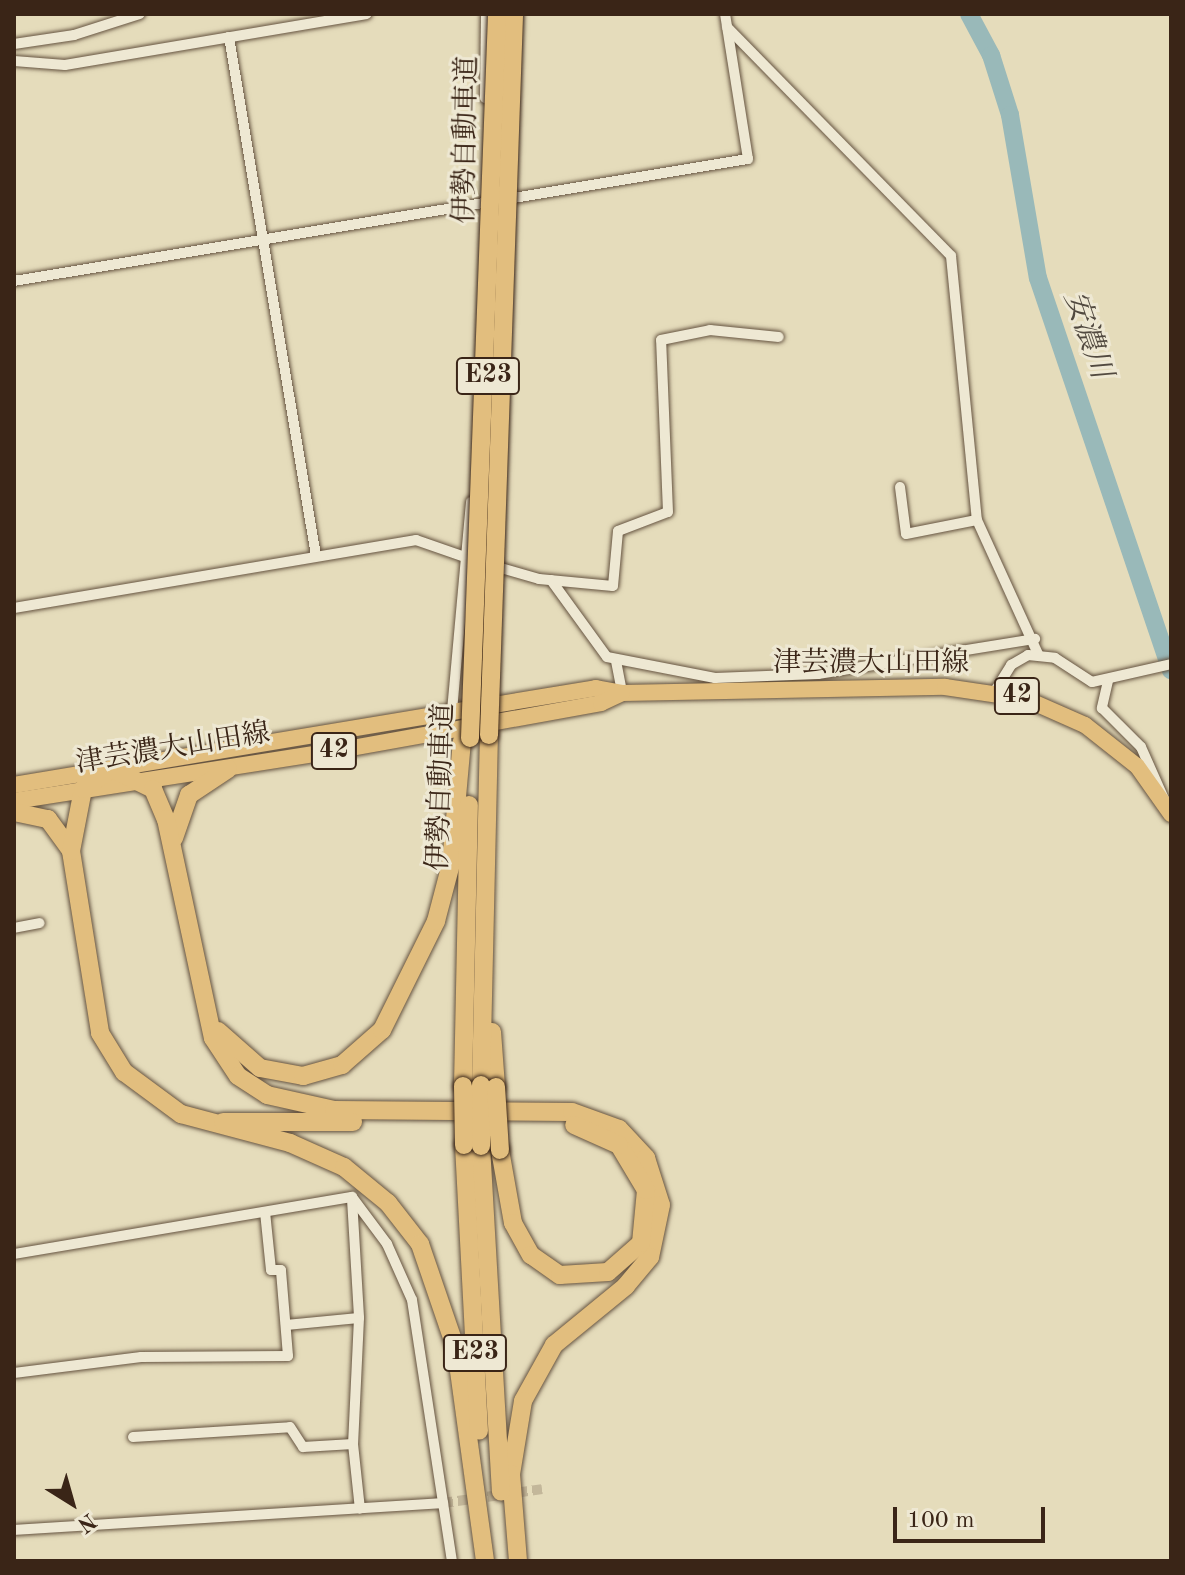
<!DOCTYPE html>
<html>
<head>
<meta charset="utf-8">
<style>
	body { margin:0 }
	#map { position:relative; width:1185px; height:1575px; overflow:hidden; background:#e5dcbb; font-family:"Old Standard TT","Noto Serif JP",serif }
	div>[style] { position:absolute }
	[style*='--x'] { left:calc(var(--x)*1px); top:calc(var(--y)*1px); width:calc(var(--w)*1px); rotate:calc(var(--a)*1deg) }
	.river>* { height:18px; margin:-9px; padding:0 9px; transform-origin:9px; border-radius:9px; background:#99b9b9 }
	.street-tunnel>* { height:10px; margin-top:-5px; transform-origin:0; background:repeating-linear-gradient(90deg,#c3b79a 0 10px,transparent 0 15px) }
	.roads { filter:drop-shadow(0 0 2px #655340) drop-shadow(0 0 2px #655340) }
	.street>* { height:10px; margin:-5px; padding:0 5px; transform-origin:5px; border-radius:5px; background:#eee8d3 }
	.primary>* { height:16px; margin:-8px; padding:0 8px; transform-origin:8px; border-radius:8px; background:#e2be7e }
	.highway>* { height:18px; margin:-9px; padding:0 9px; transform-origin:9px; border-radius:9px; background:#e2be7e }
	.bridges { filter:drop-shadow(0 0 2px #3a2517) drop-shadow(0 0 2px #3a2517) }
	.highway-bridge>* { height:18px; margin:-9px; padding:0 9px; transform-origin:9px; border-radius:9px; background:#e2be7e }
	span { translate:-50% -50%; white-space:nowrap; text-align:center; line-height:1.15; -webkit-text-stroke:6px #eee8d3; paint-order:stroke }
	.shield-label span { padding:2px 6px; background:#eee8d3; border:2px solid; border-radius:6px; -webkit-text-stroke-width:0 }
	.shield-label { font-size:26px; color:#3a2517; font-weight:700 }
	.street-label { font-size:28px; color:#3a2517 }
	.water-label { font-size:30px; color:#524a40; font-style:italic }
	.frame { position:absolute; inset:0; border:16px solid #3a2517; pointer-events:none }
	.north { position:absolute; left:32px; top:1463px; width:80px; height:80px; -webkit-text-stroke:6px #eee8d3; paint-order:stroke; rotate:143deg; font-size:22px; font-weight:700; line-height:32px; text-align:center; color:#3a2517 }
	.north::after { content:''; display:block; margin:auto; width:28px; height:36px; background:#3a2517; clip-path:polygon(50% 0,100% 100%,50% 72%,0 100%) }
	.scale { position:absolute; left:893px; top:1507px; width:152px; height:36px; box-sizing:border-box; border:4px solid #3a2517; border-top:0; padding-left:10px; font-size:24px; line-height:28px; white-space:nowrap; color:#3a2517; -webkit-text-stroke:6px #eee8d3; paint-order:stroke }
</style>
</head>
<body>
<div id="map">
	<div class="river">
		<div style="--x:969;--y:14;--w:47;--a:61.8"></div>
		<div style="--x:991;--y:55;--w:63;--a:72.4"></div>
		<div style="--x:1010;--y:115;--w:165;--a:80.3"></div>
		<div style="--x:1038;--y:278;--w:414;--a:71.3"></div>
	</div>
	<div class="street-tunnel">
		<div style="--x:443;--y:1503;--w:100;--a:-8"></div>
	</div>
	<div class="roads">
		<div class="street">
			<div style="--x:727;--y:27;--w:320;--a:45.6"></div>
			<div style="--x:951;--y:256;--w:265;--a:84.4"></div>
			<div style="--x:977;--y:520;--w:147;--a:65.5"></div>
			<div style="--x:229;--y:37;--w:526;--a:80.48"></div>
			<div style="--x:14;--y:44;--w:61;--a:-8.5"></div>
			<div style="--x:74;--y:35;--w:69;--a:-17.7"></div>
			<div style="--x:14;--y:61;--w:51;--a:4.5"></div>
			<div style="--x:65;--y:65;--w:306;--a:-9.6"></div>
			<div style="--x:485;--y:98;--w:84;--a:-89.3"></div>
			<div style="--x:14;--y:281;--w:744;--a:-9.44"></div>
			<div style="--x:748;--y:159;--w:147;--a:-99"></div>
			<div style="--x:900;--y:487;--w:47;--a:82.7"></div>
			<div style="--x:906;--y:534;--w:72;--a:-11.2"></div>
			<div style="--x:494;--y:566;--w:47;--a:16.1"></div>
			<div style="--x:539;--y:579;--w:74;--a:5.4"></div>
			<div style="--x:613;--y:586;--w:55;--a:-84.8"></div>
			<div style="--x:618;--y:531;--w:53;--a:-20.8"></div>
			<div style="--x:668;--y:512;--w:172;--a:-92.3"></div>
			<div style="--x:661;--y:340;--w:50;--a:-11.5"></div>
			<div style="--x:710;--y:330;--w:69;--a:5.8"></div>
			<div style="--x:551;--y:580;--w:95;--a:54"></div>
			<div style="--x:607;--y:657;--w:110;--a:11"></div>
			<div style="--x:715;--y:678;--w:103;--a:-2.2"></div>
			<div style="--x:818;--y:674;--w:220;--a:-9.2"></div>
			<div style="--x:14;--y:608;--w:408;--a:-9.6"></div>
			<div style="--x:416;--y:540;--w:67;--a:19.2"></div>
			<div style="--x:616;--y:661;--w:33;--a:79"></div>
			<div style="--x:1108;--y:681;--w:28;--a:103"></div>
			<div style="--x:1102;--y:708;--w:55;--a:45"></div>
			<div style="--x:1141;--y:747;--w:57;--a:66.1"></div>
			<div style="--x:995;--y:691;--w:31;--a:-58"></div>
			<div style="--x:1011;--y:665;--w:20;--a:-30"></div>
			<div style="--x:1028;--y:655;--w:27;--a:6"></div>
			<div style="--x:1055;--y:658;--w:44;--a:33"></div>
			<div style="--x:1092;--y:682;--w:81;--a:-12.8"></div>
			<div style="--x:452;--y:711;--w:210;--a:-84.8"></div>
			<div style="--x:14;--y:928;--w:26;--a:-11"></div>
			<div style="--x:352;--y:1197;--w:59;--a:53.3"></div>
			<div style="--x:387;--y:1244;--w:61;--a:65.9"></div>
			<div style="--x:412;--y:1300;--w:264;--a:81.3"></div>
			<div style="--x:352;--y:1199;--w:119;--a:86.6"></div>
			<div style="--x:359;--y:1318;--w:126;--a:92.7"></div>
			<div style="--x:353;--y:1444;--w:65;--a:83.9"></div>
			<div style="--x:14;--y:1254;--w:343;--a:-9.6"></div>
			<div style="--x:286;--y:1325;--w:73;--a:-5.5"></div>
			<div style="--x:14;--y:1373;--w:128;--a:-7.2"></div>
			<div style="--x:141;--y:1357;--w:147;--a:-0.4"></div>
			<div style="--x:288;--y:1356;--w:86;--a:-94.7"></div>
			<div style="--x:281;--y:1270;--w:10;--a:180"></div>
			<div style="--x:271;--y:1270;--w:58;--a:-95.9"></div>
			<div style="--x:133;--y:1437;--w:157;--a:-3.6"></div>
			<div style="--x:290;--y:1427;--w:24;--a:57"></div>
			<div style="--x:303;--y:1447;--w:50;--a:-3.4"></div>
			<div style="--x:14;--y:1530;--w:430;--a:-3.6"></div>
		</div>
		<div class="primary">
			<div style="--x:14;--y:785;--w:590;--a:-9.46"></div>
			<div style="--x:596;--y:688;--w:26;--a:11"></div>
			<div style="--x:622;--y:693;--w:323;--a:-1.1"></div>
			<div style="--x:945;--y:687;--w:82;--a:8.4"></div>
			<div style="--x:1026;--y:699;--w:64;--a:23.8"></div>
			<div style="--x:1085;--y:725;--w:66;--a:38.3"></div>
			<div style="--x:1137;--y:766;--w:59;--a:54.7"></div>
			<div style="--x:14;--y:801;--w:336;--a:-8.9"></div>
			<div style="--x:346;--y:749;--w:259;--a:-10.2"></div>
			<div style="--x:601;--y:703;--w:23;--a:-25"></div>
		</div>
		<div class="highway">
			<div style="--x:14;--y:812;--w:35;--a:12"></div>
			<div style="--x:48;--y:819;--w:39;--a:54"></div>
			<div style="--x:71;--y:851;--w:184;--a:80.9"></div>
			<div style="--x:100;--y:1033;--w:46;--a:58.4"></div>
			<div style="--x:124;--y:1072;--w:71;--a:36.4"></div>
			<div style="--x:181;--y:1114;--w:113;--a:14.9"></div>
			<div style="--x:290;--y:1143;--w:59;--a:24"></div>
			<div style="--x:344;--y:1167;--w:57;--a:39.3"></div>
			<div style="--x:388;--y:1203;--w:52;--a:52"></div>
			<div style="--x:420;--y:1244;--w:111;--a:71.1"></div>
			<div style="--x:456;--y:1349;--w:214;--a:82.2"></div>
			<div style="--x:174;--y:838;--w:46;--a:-70.8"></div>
			<div style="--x:189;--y:795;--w:47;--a:-33.7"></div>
			<div style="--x:71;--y:851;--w:63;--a:-79"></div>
			<div style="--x:83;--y:789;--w:35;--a:-35"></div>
			<div style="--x:112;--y:769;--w:46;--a:26"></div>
			<div style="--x:153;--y:789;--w:33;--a:67"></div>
			<div style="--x:166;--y:819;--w:224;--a:77.9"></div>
			<div style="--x:213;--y:1038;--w:45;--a:56.7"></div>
			<div style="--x:238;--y:1076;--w:35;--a:33"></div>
			<div style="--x:267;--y:1095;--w:69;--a:12.6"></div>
			<div style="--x:334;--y:1110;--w:238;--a:0.5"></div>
			<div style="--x:572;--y:1112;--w:50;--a:19.9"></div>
			<div style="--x:619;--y:1129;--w:40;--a:47"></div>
			<div style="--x:646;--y:1158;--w:49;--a:72.3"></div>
			<div style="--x:661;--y:1205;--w:53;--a:101.9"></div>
			<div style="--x:650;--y:1257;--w:38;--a:130"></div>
			<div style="--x:626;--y:1286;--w:93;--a:140.7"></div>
			<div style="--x:554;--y:1345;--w:64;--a:119"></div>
			<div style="--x:523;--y:1401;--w:74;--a:99.3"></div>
			<div style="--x:511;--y:1474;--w:87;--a:85.4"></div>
			<div style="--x:218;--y:1031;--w:56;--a:41.4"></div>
			<div style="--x:260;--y:1068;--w:44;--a:10.5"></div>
			<div style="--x:303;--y:1076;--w:41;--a:-15.8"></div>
			<div style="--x:342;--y:1065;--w:53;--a:-41.2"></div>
			<div style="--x:382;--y:1030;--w:122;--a:-63.6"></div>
			<div style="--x:436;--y:921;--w:59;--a:-75.3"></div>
			<div style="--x:451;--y:864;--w:124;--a:-84.9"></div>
			<div style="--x:492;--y:1032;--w:55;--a:85.8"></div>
			<div style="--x:481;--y:1085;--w:350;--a:-88.7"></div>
			<div style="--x:463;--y:1086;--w:281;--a:-88.8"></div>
			<div style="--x:223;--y:1122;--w:130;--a:0"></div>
			<div style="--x:464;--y:1145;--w:286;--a:87"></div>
			<div style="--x:481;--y:1146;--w:346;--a:86.7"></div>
			<div style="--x:500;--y:1150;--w:74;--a:79.9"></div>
			<div style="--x:513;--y:1223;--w:37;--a:61"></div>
			<div style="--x:531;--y:1255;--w:35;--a:35"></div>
			<div style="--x:560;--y:1275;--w:48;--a:-3.6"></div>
			<div style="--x:608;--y:1272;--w:44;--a:-41.3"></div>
			<div style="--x:641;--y:1243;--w:53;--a:-84.6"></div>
			<div style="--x:646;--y:1190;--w:52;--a:-121"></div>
			<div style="--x:619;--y:1145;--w:49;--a:-156"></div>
		</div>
	</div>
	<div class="bridges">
		<div class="highway-bridge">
			<div style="--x:489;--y:735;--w:721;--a:-88.01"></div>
			<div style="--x:470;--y:738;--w:725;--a:-87.86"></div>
			<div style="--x:481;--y:1085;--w:61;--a:90"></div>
			<div style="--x:463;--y:1086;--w:59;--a:89"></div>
			<div style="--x:496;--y:1087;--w:63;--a:86.4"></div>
		</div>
	</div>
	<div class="shield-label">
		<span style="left:488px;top:376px">E23</span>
		<span style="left:1017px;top:696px">42</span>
		<span style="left:334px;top:751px">42</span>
		<span style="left:475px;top:1353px">E23</span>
	</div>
	<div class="street-label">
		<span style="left:467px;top:140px;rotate:-89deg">伊勢自動車道</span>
		<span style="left:871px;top:664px">津芸濃大山田線</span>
		<span style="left:173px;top:749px;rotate:-9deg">津芸濃大山田線</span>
		<span style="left:442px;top:787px;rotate:-88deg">伊勢自動車道</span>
	</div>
	<div class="water-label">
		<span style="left:1087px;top:335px;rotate:71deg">安濃川</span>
	</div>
	<div class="frame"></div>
	<div class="north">N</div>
	<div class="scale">100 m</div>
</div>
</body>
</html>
